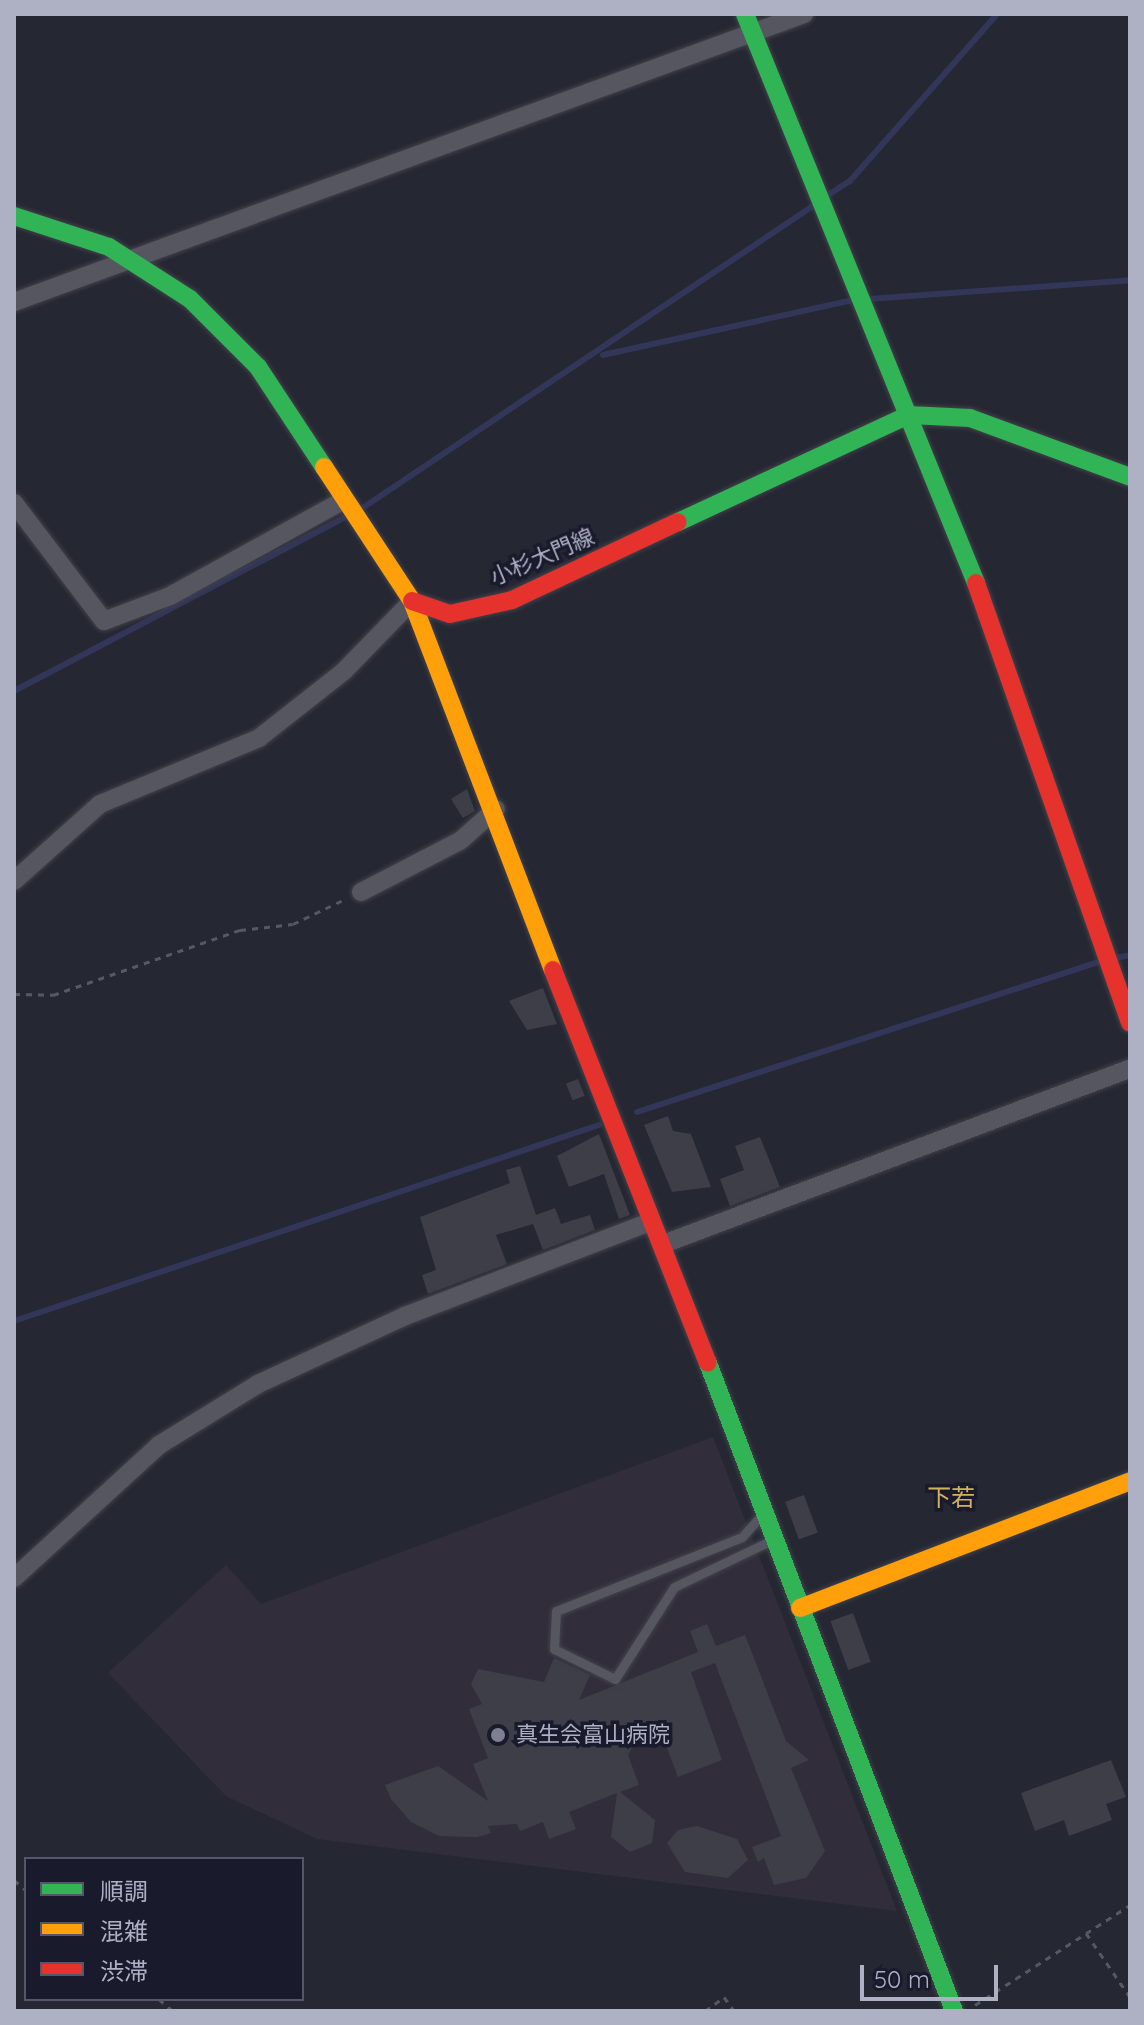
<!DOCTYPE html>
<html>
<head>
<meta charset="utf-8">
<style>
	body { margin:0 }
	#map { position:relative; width:1144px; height:2025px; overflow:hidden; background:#252732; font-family:Quicksand,"Noto Sans JP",sans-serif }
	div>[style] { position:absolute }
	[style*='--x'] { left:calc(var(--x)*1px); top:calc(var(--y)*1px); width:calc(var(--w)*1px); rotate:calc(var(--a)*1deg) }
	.medical>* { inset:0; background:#322d3b }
	.stream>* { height:6px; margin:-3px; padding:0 3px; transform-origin:3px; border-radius:3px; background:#323658 }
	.building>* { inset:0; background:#3d3e48; transform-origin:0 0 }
	.path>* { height:3px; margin-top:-1.5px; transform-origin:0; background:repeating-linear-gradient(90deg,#575962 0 6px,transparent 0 12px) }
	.roads { filter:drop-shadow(0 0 2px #41424b) drop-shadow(0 0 2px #41424b) }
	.lane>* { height:9px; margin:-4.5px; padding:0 4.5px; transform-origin:4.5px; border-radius:4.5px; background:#555660 }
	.street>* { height:18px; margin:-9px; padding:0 9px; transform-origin:9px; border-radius:9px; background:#555660 }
	.fast>* { height:18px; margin:-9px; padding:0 9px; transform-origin:9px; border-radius:9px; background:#30b455 }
	.slow>* { height:18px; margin:-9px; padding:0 9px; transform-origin:9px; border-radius:9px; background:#ff9f0a }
	.jam>* { height:18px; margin:-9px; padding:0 9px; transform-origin:9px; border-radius:9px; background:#e5322d }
	.dots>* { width:22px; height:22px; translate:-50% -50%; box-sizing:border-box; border:4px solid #191b2c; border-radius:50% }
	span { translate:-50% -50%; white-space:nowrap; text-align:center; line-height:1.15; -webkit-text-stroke:7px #191b2c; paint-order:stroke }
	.street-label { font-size:22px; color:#aeb0c4 }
	.poi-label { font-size:22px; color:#aeb0c4 }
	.left { translate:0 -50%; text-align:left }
	.neighbourhood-label { font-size:24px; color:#d1b25c }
	.frame { position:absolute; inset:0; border:16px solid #aeb0c4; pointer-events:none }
	.legend { position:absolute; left:24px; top:1857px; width:280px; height:144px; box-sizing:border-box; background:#191b2c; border:2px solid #555769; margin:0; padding:10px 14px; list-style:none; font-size:24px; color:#aeb0c4 }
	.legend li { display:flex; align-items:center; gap:16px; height:40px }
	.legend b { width:40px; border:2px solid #555769 }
	.scale { position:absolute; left:860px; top:1965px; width:138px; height:36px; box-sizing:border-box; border:4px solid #aeb0c4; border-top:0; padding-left:10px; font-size:24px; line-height:28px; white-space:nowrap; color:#aeb0c4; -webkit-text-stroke:6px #191b2c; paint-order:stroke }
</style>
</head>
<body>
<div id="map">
	<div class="medical">
		<div style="clip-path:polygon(713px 1437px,897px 1911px,317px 1839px,226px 1796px,108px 1673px,226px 1565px,261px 1604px)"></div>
	</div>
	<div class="stream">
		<div style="--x:825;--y:197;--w:30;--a:-33"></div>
		<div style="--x:850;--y:181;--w:222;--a:-48.6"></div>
		<div style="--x:868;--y:299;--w:263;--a:-4.1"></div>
		<div style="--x:603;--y:355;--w:256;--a:-12.4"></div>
		<div style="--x:361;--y:509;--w:548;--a:-33.84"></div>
		<div style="--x:14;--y:691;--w:376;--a:-27.7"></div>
		<div style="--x:1116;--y:958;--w:14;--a:-12"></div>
		<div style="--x:637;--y:1112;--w:488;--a:-18"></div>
		<div style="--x:14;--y:1321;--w:617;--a:-18.52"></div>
	</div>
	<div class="building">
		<div style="clip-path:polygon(467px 789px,475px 811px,463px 818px,451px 799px)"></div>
		<div style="clip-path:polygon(543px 988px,557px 1024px,527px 1030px,509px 1001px)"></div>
		<div style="left:578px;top:1079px;width:18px;height:13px;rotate:68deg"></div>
		<div style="clip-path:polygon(668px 1116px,673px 1131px,691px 1134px,711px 1187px,672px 1192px,644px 1125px)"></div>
		<div style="clip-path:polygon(599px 1134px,630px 1215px,619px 1219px,604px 1174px,569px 1187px,557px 1156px)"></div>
		<div style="clip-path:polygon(760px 1137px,780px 1187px,730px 1206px,720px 1179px,744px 1170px,735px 1146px)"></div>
		<div style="clip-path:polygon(520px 1166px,536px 1215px,555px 1208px,561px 1224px,590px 1215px,595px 1230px,543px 1250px,533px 1224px,496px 1235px,507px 1264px,428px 1294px,422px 1275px,436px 1270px,420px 1217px,510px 1183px,506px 1170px)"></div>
		<div style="left:804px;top:1495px;width:40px;height:20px;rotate:70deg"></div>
		<div style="left:853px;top:1613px;width:52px;height:24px;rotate:70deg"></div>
		<div style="clip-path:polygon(707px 1624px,716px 1646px,745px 1635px,786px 1741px,809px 1760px,791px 1768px,825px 1851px,806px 1878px,774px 1885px,764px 1858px,758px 1862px,752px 1847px,781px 1836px,715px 1663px,691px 1672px,722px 1760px,678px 1777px,660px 1730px,637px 1739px,628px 1755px,639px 1785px,620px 1792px,655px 1820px,652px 1843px,630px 1852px,611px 1837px,617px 1793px,569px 1812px,576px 1829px,549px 1839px,543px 1822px,520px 1831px,517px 1824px,488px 1826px,491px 1833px,477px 1837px,439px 1836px,411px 1822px,391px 1799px,385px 1785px,438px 1766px,488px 1801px,473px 1764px,488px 1758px,469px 1709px,482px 1704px,471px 1684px,478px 1669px,544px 1682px,554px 1658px,590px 1675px,579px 1700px,698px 1652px,690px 1631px)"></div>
		<div style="clip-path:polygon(1111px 1760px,1126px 1797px,1106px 1804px,1112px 1820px,1069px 1836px,1064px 1820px,1035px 1831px,1021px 1793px)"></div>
		<div style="clip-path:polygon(697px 1826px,737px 1839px,748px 1860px,728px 1878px,685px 1872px,667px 1843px,678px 1830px)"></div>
	</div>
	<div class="path">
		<div style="--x:14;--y:994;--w:39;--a:1"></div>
		<div style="--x:53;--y:995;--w:198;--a:-19.2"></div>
		<div style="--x:240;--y:930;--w:53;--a:-6.5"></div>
		<div style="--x:293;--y:924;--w:55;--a:-25.6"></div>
		<div style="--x:14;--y:1880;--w:16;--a:40"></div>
		<div style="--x:1086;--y:1933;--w:78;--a:55.5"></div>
		<div style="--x:159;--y:1999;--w:18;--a:41"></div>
		<div style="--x:975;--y:2005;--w:184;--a:-32.8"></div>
		<div style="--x:705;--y:2011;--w:24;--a:-36"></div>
		<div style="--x:724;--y:1997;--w:17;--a:54"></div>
	</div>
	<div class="roads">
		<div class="lane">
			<div style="--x:759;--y:1518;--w:25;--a:132"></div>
			<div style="--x:742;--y:1537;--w:200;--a:158.3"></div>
			<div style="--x:556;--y:1611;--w:38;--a:93"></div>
			<div style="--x:554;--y:1649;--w:68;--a:26.2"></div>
			<div style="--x:615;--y:1679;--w:109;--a:-57.3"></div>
			<div style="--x:674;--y:1587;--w:104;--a:-25.6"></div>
		</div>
		<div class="street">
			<div style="--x:14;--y:302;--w:841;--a:-20.03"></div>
			<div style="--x:14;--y:503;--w:148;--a:52.7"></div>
			<div style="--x:104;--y:621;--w:71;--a:-20.7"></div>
			<div style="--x:170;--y:596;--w:199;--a:-28.9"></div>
			<div style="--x:14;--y:881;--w:115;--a:-41.8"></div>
			<div style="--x:100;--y:804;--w:172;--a:-22.5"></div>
			<div style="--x:259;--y:738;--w:108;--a:-38.2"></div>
			<div style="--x:344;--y:671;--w:98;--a:-45.8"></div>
			<div style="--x:361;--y:892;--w:111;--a:-27.3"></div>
			<div style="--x:460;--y:841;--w:48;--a:-41.6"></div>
			<div style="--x:666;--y:1243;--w:496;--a:-20.6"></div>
			<div style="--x:14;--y:1578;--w:197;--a:-42.5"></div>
			<div style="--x:159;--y:1445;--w:116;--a:-31.6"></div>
			<div style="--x:258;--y:1384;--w:162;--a:-24.8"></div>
			<div style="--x:405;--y:1316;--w:262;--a:-21"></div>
		</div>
		<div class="fast">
			<div style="--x:745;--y:14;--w:614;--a:67.9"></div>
			<div style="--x:14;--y:216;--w:100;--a:18.1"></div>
			<div style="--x:109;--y:247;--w:96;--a:32.7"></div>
			<div style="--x:190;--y:299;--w:96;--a:45"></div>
			<div style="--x:258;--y:367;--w:120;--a:56.6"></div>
			<div style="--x:678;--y:522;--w:254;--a:-24.9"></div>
			<div style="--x:908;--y:415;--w:62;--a:2.8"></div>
			<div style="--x:970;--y:418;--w:171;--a:20.2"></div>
			<div style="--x:708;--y:1363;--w:693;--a:69.21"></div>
		</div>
		<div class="slow">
			<div style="--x:324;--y:467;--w:160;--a:56.7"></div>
			<div style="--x:412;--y:601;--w:395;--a:69.1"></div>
			<div style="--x:800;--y:1608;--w:354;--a:-21"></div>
		</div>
		<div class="jam">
			<div style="--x:976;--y:583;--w:466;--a:70.7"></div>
			<div style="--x:412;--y:601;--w:40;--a:18.9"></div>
			<div style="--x:450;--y:614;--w:64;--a:-12.7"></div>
			<div style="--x:512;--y:600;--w:183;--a:-25.2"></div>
			<div style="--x:553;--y:970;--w:422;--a:68.5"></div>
		</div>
	</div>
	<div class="dots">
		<div style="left:498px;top:1735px;background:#7e8091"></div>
	</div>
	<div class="street-label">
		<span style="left:542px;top:557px;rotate:-23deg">小杉大門線</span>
	</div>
	<div class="poi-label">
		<span class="left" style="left:516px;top:1735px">真生会富山病院</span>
	</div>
	<div class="neighbourhood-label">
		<span style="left:951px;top:1498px">下若</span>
	</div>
	<div class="frame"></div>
	<ul class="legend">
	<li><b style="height:10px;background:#30b455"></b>順調</li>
	<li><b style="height:10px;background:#ff9f0a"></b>混雑</li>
	<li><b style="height:10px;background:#e5322d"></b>渋滞</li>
	</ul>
	<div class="scale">50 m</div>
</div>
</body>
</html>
